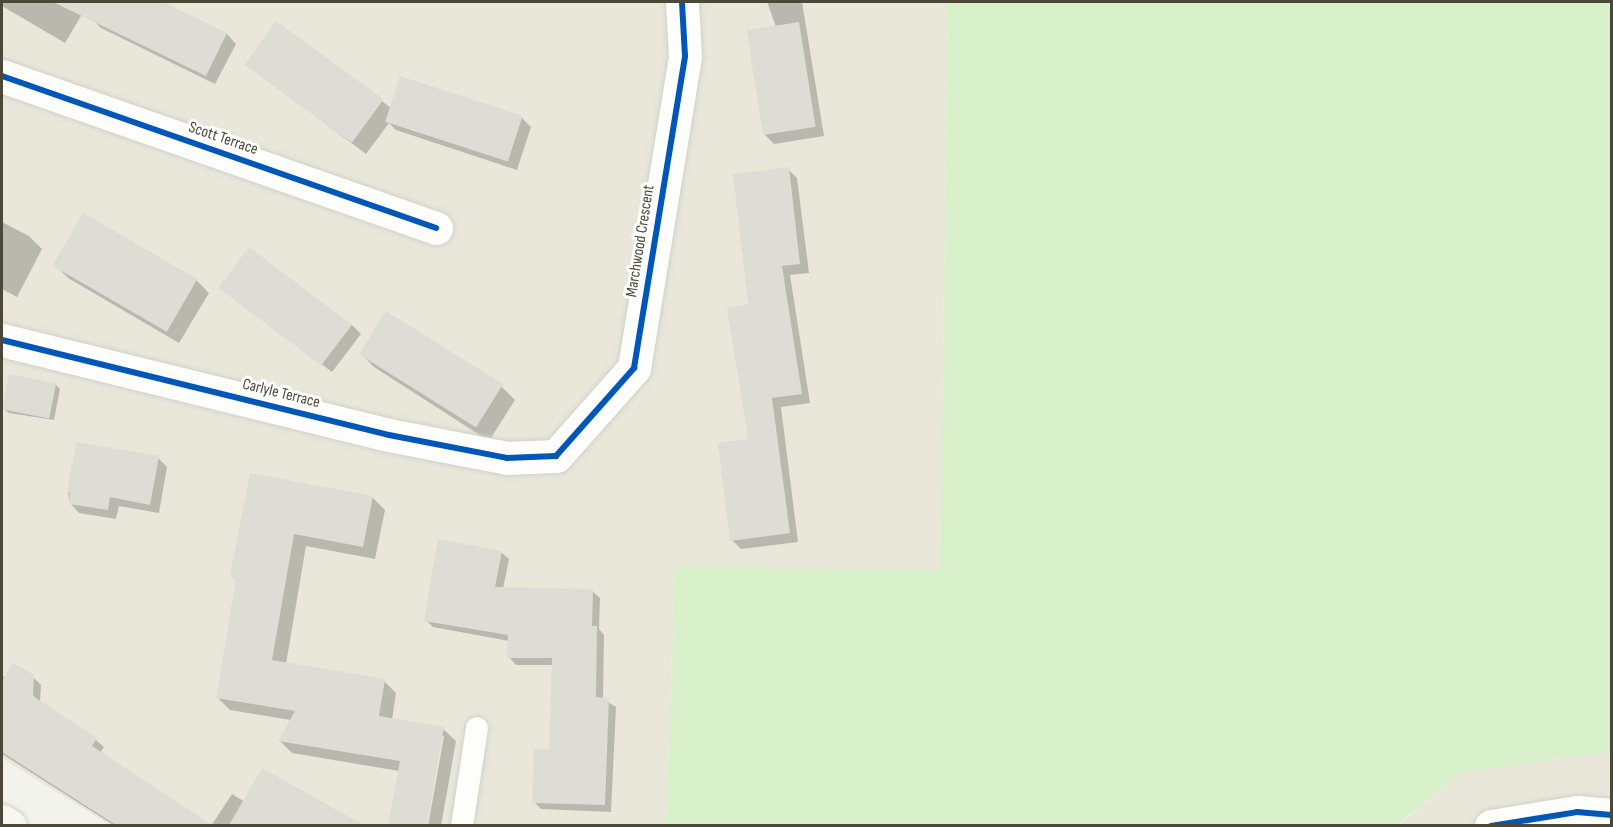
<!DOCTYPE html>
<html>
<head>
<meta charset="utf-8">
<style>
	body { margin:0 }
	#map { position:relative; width:1613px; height:827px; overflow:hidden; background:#f3f3ed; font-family:"Sofia Sans Condensed",sans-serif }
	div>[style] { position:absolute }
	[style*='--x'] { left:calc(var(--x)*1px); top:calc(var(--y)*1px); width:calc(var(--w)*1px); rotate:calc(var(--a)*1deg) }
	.residential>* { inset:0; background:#e8e7da }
	.green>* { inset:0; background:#d9f1cb }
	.shadow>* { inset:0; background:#0003 }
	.building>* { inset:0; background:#dddcd5; transform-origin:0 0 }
	.roads { filter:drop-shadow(0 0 2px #d1d1ca) drop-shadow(0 0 2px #d1d1ca) }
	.service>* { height:22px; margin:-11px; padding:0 11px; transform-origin:11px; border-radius:11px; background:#fdfdfc }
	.minor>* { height:33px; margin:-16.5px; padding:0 16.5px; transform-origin:16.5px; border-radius:16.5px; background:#fdfdfc }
	.secondary>* { height:33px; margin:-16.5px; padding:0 16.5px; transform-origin:16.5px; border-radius:16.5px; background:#f7f7f0 }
	.cycleway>* { height:6px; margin:-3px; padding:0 3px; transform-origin:3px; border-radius:3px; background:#0057b8 }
	span { translate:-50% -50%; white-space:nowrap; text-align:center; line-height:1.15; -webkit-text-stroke:6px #fff; paint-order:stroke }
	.street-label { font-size:16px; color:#4c4837 }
	.frame { position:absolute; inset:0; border:3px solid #4c4837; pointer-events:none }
</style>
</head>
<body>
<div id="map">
	<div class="residential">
		<div style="clip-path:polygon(2px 2px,948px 2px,940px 570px,675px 568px,666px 825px,110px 825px,2px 758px)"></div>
		<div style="clip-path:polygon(1611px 752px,1611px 825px,1397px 826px,1462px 772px)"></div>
	</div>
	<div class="green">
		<div style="clip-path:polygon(948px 2px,1611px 2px,1611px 752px,1462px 772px,1397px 825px,666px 825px,675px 567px,940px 570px)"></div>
	</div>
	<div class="shadow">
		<div style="clip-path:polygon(2px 2px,86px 2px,88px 4px,65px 43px,2px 6px)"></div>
		<div style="clip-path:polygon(100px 2px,159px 2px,227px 34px,236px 44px,215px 84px,101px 28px,92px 19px)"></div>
		<div style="clip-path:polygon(767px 2px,802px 2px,824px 136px,774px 144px,765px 135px,776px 27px)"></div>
		<div style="clip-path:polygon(276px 23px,391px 108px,522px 118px,531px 127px,517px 170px,396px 130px,389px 123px,366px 154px,246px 64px)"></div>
		<div style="clip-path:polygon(788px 169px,797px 178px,809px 273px,790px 275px,810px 403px,781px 407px,798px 542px,741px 549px,732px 540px,749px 440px,750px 306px)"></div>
		<div style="clip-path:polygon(2px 222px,29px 236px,42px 249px,17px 297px,2px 289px)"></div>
		<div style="clip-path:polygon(55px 265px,196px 280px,209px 293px,179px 343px,68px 278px)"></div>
		<div style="clip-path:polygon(221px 288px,352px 325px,361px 334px,332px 372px)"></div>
		<div style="clip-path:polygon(361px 354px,502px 387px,515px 400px,489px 441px,374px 367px)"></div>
		<div style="clip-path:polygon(55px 384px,60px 389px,54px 420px,9px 413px,4px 409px)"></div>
		<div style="clip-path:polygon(158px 458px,167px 467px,159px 513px,119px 506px,116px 519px,79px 513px,70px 503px,68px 492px)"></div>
		<div style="clip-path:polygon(251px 474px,372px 497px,385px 510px,375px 559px,306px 546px,286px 664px,384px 681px,396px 693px,392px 720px,443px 729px,456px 741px,441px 826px,428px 826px,444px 736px,441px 736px,425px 826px,398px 826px,391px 818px,399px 771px,292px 753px,280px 741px,291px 720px,230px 710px,218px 698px,237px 581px,232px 576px)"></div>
		<div style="clip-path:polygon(501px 552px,509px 559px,503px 589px,592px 591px,600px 598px,599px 629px,604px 635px,603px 699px,616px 707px,611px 812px,541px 809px,534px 802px,551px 750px,553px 665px,516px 665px,509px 657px,509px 641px,433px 627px,426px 620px)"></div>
		<div style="clip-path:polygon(2px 677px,33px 677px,41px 685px,40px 703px,96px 740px,104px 747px,100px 753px,209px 826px,115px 826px,2px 754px)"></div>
		<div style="clip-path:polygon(263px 770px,361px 826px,211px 826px,232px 794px,245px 802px)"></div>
	</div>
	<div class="building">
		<div style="clip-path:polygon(53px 2px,163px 2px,227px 33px,206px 76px)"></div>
		<div style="left:276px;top:21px;width:133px;height:54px;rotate:36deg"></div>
		<div style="left:799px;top:22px;width:106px;height:53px;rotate:81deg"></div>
		<div style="left:400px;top:76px;width:129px;height:48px;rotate:18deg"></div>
		<div style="clip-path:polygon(789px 167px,800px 264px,782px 266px,802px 394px,772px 398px,790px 533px,730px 541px,718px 443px,748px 439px,727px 308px,748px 304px,733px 174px)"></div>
		<div style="left:83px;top:213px;width:132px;height:61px;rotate:30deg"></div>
		<div style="left:249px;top:247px;width:129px;height:51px;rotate:37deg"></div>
		<div style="left:386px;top:311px;width:138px;height:51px;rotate:32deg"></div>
		<div style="left:9px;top:374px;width:48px;height:36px;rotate:11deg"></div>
		<div style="clip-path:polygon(76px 442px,159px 456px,150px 505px,110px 497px,108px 510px,69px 504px,70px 493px,67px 492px)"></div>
		<div style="clip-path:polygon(250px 473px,373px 496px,363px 547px,294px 534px,272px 660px,385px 679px,379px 716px,444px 727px,427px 825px,388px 825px,400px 761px,278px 741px,295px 711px,216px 698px,236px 579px,230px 577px)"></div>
		<div style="clip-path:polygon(438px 539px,502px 551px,495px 587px,593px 589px,592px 626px,597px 626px,596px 697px,609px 698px,605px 805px,532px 803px,534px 749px,549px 749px,552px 658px,507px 658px,508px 635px,424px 621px)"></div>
		<div style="clip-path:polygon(13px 663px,34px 675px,33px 696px,97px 738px,92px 746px,212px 825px,116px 825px,2px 752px,2px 681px)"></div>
		<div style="clip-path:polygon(262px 768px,364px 825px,229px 825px)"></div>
	</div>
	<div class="roads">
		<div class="service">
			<div style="--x:462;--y:826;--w:99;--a:-81.3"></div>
		</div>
		<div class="minor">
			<div style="--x:2;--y:76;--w:460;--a:19.3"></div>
			<div style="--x:2;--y:340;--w:398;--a:13.8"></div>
			<div style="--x:389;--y:435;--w:120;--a:11"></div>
			<div style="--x:507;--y:458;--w:49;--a:-2.3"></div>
			<div style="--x:556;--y:456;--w:118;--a:-48.4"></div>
			<div style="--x:634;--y:368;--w:316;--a:-80.7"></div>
			<div style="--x:685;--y:56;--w:54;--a:-93.2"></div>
			<div style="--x:1491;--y:826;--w:87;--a:-9.2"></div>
			<div style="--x:1577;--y:812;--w:35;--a:5"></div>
		</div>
		<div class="secondary">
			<div style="--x:2;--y:821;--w:9;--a:32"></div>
		</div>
	</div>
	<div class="cycleway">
		<div style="--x:2;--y:76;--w:460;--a:19.3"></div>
		<div style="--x:2;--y:340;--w:398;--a:13.8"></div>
		<div style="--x:389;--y:435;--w:120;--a:11"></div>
		<div style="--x:507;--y:458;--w:49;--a:-2.3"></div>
		<div style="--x:556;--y:456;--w:118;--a:-48.4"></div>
		<div style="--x:634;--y:368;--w:316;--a:-80.7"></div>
		<div style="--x:685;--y:56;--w:54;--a:-93.2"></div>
		<div style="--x:1491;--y:826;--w:87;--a:-9.2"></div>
		<div style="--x:1577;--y:812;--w:35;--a:5"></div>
	</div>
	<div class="street-label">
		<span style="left:223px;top:139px;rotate:19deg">Scott Terrace</span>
		<span style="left:641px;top:241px;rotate:-81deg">Marchwood Crescent</span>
		<span style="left:281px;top:394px;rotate:14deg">Carlyle Terrace</span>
	</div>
	<div class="frame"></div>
</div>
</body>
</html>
